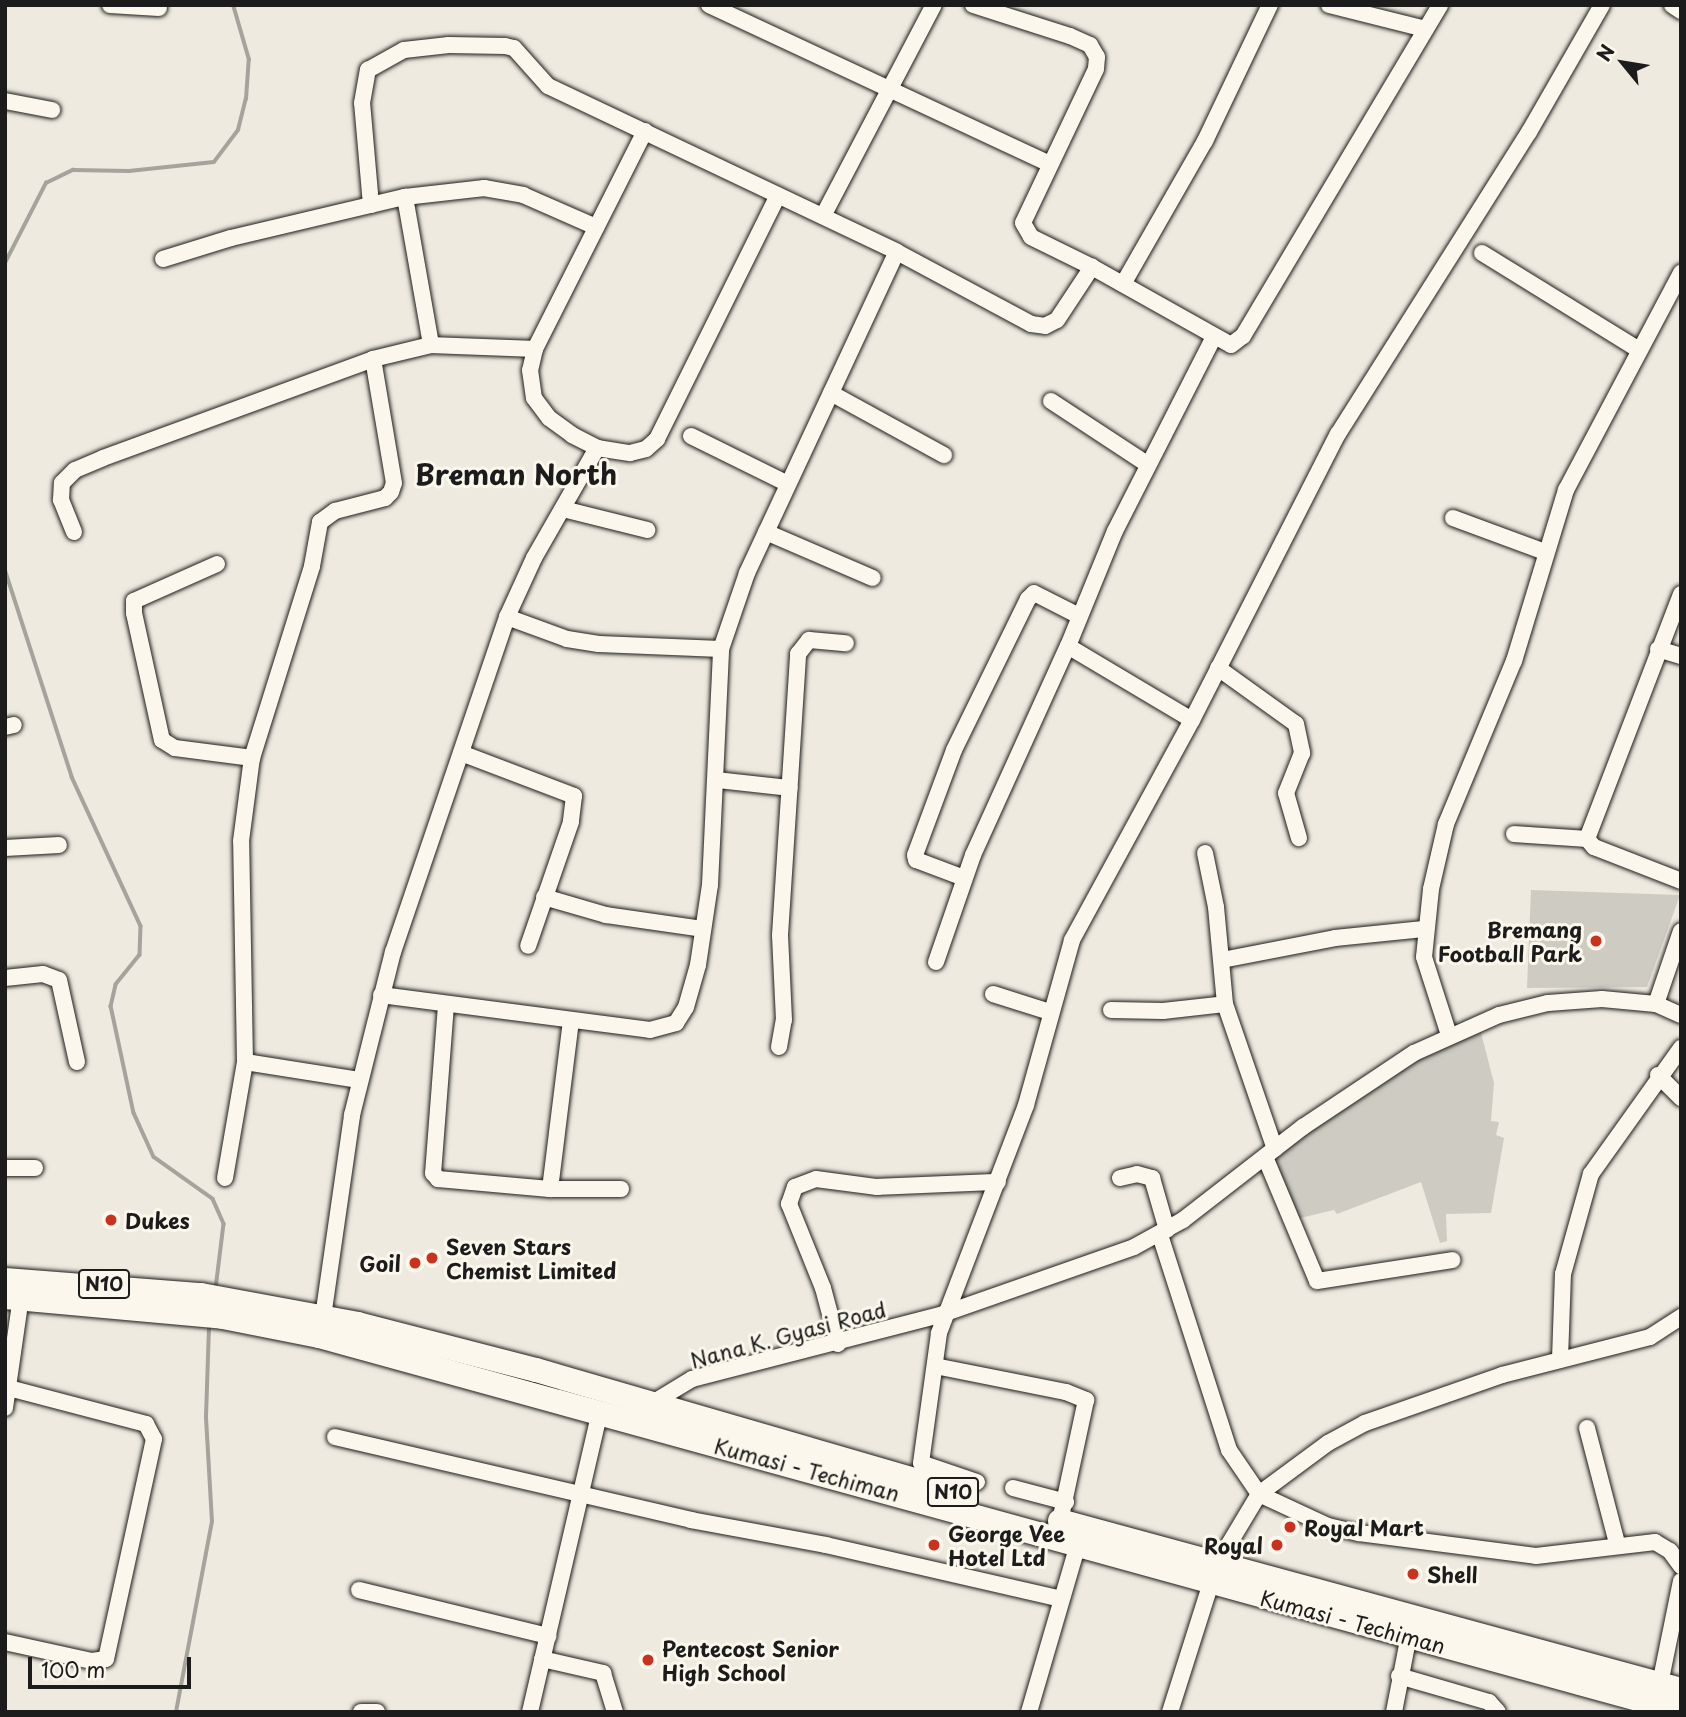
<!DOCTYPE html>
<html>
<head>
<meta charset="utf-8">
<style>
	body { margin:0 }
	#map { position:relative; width:1686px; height:1717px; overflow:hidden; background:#eeeadf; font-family:"Playpen Sans",sans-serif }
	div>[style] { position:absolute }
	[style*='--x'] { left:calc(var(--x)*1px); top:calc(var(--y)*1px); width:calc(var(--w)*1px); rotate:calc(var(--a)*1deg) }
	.green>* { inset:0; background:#ceccc2 }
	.stream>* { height:3.5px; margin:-1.75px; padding:0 1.75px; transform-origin:1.75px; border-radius:1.75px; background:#a6a39d }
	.roads { filter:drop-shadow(0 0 2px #1c1c1c) drop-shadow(0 0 2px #1c1c1c) }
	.minor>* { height:16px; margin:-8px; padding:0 8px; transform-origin:8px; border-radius:8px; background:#fbf7ec }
	.highway>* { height:24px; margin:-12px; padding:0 12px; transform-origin:12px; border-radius:12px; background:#fbf7ec }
	.dots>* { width:19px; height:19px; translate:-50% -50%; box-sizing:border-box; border:4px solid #fbf7ec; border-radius:50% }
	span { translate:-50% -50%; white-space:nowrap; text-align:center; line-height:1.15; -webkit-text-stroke:6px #fbf7ec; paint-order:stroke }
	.shield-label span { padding:2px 5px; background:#fbf7ec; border:2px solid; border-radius:5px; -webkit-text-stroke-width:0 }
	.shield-label { font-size:19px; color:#1c1c1c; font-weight:700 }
	.poi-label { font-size:21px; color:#1c1c1c; font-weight:700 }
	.right { translate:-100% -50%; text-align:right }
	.left { translate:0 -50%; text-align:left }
	.street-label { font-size:21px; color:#1c1c1c }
	.district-label { font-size:28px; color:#1c1c1c; font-weight:700 }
	.frame { position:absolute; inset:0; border:7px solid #1c1c1c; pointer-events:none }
	.north { position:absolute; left:1588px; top:28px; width:70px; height:70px; -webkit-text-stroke:5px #fbf7ec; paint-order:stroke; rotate:300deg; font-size:19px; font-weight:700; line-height:28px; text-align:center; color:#1c1c1c }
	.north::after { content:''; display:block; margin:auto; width:24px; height:32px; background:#1c1c1c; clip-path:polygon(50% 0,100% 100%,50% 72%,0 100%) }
	.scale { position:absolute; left:28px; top:1657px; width:163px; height:32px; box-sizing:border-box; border:4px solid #1c1c1c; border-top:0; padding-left:9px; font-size:21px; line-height:24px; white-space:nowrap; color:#1c1c1c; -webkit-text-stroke:5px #fbf7ec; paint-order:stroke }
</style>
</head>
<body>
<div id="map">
	<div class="green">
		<div style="clip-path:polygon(1531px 890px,1680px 895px,1647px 987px,1527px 988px)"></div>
		<div style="clip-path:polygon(1480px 1029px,1494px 1083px,1491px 1121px,1499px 1122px,1496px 1135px,1504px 1138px,1491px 1213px,1446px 1214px,1447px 1241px,1440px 1243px,1421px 1182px,1337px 1214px,1334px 1210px,1296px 1219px,1270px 1158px,1407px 1063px)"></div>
	</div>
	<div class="stream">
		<div style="--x:5;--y:263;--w:90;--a:-62.9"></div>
		<div style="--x:46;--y:183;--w:30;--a:-26"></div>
		<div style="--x:73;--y:170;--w:56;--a:1"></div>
		<div style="--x:129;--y:171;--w:85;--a:-6"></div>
		<div style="--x:214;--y:162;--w:40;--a:-53"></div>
		<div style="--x:238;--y:130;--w:32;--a:-76"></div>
		<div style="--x:246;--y:99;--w:39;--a:-86"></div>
		<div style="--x:249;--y:60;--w:57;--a:-106.2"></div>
		<div style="--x:5;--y:569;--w:219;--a:72.1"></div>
		<div style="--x:72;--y:777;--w:164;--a:65.2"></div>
		<div style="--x:141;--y:926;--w:29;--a:92"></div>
		<div style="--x:140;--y:955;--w:38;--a:129"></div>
		<div style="--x:116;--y:985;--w:22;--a:103"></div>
		<div style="--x:111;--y:1006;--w:109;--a:77.9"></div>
		<div style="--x:134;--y:1113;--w:48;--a:65.6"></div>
		<div style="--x:154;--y:1157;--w:72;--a:35.4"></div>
		<div style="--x:213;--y:1199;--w:27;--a:66"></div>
		<div style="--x:224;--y:1224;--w:65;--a:97"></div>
		<div style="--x:176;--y:1712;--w:193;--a:-79.3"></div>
		<div style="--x:212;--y:1522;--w:105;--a:-93.3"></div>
		<div style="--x:206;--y:1417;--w:92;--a:-88.1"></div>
	</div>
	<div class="roads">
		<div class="minor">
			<div style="--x:110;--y:5;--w:49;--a:3.5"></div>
			<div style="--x:709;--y:5;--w:376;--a:25"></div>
			<div style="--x:973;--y:5;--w:102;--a:17.7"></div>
			<div style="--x:1070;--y:36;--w:22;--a:24"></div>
			<div style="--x:1090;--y:45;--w:14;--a:60"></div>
			<div style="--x:1097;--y:57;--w:12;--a:95"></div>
			<div style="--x:1096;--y:69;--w:170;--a:115.4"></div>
			<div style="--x:1023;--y:223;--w:16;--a:60"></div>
			<div style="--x:1031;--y:237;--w:68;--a:26.2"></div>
			<div style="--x:1329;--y:5;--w:99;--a:14"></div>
			<div style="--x:1672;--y:5;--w:11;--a:34"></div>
			<div style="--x:5;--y:101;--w:48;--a:10.8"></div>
			<div style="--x:645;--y:131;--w:244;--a:116.8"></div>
			<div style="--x:535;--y:349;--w:22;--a:103"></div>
			<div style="--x:530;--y:370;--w:28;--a:82"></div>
			<div style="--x:534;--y:398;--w:25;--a:53"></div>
			<div style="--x:549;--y:418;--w:29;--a:36"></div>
			<div style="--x:572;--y:435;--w:28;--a:27"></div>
			<div style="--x:597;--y:448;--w:33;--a:9"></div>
			<div style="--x:630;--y:453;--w:16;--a:-14"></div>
			<div style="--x:646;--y:449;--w:15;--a:-42"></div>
			<div style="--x:657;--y:439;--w:272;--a:-63.6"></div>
			<div style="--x:405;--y:197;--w:150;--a:80"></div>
			<div style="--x:371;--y:205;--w:102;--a:-95"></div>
			<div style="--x:362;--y:103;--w:34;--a:-80"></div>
			<div style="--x:368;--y:70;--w:41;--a:-29.1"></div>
			<div style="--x:404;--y:50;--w:45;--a:-6.3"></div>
			<div style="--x:449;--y:45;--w:56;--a:1"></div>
			<div style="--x:505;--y:46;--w:9;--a:13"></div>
			<div style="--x:514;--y:48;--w:51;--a:48.2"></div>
			<div style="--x:548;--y:86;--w:386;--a:25.4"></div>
			<div style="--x:897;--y:252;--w:152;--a:28.2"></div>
			<div style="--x:1031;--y:324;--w:14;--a:8"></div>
			<div style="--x:1045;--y:326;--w:13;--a:-27"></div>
			<div style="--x:1057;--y:320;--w:64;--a:-56.6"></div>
			<div style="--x:1092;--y:267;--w:159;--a:29.3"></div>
			<div style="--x:1231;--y:345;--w:15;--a:-37"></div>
			<div style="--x:1243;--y:336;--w:385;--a:-59.2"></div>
			<div style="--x:823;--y:216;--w:238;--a:-62.3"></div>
			<div style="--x:1482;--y:253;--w:185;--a:31.7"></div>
			<div style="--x:163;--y:259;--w:71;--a:-17.2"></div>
			<div style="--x:231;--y:238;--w:179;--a:-13.3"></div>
			<div style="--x:405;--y:197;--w:80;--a:-6.5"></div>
			<div style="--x:484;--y:188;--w:40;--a:10"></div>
			<div style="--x:523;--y:195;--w:80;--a:23.7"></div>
			<div style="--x:1123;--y:284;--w:165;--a:-60.2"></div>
			<div style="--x:1205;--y:141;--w:151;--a:-64.5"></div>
			<div style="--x:831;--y:393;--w:129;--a:28.8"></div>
			<div style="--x:1051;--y:401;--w:115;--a:33.3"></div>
			<div style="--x:691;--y:436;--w:108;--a:26.3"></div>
			<div style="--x:563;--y:509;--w:87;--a:14"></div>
			<div style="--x:1453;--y:518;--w:98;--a:20.3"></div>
			<div style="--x:74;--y:532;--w:35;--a:-112"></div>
			<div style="--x:61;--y:500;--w:17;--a:-87"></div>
			<div style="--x:62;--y:483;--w:18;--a:-45"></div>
			<div style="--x:75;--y:470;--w:30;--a:-23"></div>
			<div style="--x:103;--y:458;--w:288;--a:-20.1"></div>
			<div style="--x:373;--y:359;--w:60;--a:-13.6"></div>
			<div style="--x:431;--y:345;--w:104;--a:2.2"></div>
			<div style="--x:766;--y:532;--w:116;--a:23.3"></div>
			<div style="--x:217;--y:564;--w:91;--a:156"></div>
			<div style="--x:134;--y:601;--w:12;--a:90"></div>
			<div style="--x:134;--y:613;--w:130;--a:77.6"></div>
			<div style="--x:162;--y:740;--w:15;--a:32"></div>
			<div style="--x:175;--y:748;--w:78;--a:7.4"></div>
			<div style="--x:1681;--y:594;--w:262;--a:111"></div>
			<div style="--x:1587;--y:839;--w:11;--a:49"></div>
			<div style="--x:1594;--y:847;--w:93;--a:21.3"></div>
			<div style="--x:507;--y:617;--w:64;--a:20.1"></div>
			<div style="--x:567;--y:639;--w:32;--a:9"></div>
			<div style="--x:599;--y:644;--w:122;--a:2.3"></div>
			<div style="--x:1658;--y:649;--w:24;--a:17"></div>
			<div style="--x:1218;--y:668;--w:96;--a:35.7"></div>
			<div style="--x:1296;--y:724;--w:30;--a:78"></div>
			<div style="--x:1302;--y:753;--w:43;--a:111.8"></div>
			<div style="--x:1286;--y:793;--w:47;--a:73.9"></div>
			<div style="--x:1192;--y:720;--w:144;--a:-149.2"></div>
			<div style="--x:1068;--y:646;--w:124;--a:-67.8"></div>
			<div style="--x:1115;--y:531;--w:218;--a:-63"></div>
			<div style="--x:5;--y:727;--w:9;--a:-13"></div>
			<div style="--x:461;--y:753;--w:121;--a:20.8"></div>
			<div style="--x:574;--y:796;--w:26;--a:97"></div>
			<div style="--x:571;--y:822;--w:131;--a:109.1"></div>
			<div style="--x:717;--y:780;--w:73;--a:6.3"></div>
			<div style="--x:1514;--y:834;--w:73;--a:3.9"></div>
			<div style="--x:5;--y:848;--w:54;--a:-3.2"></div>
			<div style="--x:1205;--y:853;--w:55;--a:78.5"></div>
			<div style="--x:1216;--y:907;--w:97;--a:84.7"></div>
			<div style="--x:1225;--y:1004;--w:153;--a:71"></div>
			<div style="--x:964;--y:878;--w:51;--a:-159.4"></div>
			<div style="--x:916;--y:860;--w:5;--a:-101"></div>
			<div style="--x:915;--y:855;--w:112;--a:-69.6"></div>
			<div style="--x:954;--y:750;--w:168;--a:-63.9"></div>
			<div style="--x:1028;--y:599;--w:8;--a:-45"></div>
			<div style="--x:1034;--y:593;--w:51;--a:27.1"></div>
			<div style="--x:544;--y:897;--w:65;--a:16.2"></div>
			<div style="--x:606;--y:915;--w:98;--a:8.2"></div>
			<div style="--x:1222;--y:960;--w:115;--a:-11"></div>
			<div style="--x:1335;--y:938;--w:89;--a:-5.8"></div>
			<div style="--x:936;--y:962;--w:113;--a:-70.9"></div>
			<div style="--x:973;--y:855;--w:230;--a:-65.6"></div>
			<div style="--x:5;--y:978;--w:38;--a:-6"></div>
			<div style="--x:43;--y:974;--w:17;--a:21"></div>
			<div style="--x:59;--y:980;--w:84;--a:77.6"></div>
			<div style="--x:993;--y:994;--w:60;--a:17.5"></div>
			<div style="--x:381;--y:995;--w:271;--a:7.4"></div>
			<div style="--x:650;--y:1030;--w:27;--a:-15"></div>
			<div style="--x:676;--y:1023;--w:19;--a:-58"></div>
			<div style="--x:686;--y:1007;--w:44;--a:-74.1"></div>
			<div style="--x:698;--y:965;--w:81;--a:-81.5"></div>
			<div style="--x:710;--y:885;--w:236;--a:-87.3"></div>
			<div style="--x:721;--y:649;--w:80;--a:-71.1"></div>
			<div style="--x:747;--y:573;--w:354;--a:-65"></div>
			<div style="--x:1656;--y:1004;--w:77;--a:-71.1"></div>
			<div style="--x:446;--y:1005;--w:169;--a:94.4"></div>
			<div style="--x:433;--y:1173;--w:8;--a:50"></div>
			<div style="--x:438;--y:1179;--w:112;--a:5.1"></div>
			<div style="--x:550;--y:1189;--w:71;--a:0"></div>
			<div style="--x:1111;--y:1010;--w:52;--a:1.1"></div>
			<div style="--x:1163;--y:1011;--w:62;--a:-6.4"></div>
			<div style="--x:1449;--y:1035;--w:82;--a:-107.8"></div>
			<div style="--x:1424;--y:957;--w:68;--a:-84.1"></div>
			<div style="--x:1431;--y:889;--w:67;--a:-77"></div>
			<div style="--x:1446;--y:824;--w:177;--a:-67.4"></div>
			<div style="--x:1514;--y:661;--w:179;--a:-73.1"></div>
			<div style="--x:1566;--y:490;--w:246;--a:-62.1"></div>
			<div style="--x:779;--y:1047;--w:27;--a:-80"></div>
			<div style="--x:784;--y:1020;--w:85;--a:-92.7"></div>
			<div style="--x:780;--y:935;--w:282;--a:-86.3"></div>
			<div style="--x:798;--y:654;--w:18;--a:-52"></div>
			<div style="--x:809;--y:640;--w:37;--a:5"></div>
			<div style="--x:1658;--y:1075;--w:33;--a:45"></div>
			<div style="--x:359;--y:1080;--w:115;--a:-171"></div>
			<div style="--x:245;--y:1062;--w:221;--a:-91"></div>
			<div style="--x:241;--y:841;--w:84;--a:-82.5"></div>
			<div style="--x:252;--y:758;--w:201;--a:-72.6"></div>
			<div style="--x:312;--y:566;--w:45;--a:-79.7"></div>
			<div style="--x:320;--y:522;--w:19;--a:-36"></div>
			<div style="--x:335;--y:511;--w:52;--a:-14.6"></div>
			<div style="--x:385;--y:498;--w:8;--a:-45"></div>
			<div style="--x:391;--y:492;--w:9;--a:-72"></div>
			<div style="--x:394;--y:483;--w:126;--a:-99.6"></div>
			<div style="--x:1265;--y:1157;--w:134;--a:67.2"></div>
			<div style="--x:1317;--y:1281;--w:137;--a:-8.8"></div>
			<div style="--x:5;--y:1168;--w:30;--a:0"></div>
			<div style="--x:225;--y:1178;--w:118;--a:-80.2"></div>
			<div style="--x:1120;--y:1178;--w:17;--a:-13"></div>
			<div style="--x:1137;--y:1174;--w:16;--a:15"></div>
			<div style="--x:1152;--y:1178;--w:54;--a:73.9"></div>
			<div style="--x:550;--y:1189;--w:169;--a:-82.9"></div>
			<div style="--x:1160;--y:1235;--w:226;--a:72.2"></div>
			<div style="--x:1229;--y:1450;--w:53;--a:55.7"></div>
			<div style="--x:1259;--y:1494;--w:76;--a:24.9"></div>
			<div style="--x:1328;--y:1526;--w:32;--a:13"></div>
			<div style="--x:1359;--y:1533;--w:178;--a:7.4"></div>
			<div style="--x:1536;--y:1556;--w:120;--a:-6.7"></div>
			<div style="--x:1655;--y:1542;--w:17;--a:31"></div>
			<div style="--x:1670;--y:1551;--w:19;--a:54"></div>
			<div style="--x:322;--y:1324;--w:211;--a:-81.8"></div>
			<div style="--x:352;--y:1115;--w:168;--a:-75.9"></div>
			<div style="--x:393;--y:952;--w:354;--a:-71.2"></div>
			<div style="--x:507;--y:617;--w:65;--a:-65.4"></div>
			<div style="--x:534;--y:558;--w:127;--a:-60.2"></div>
			<div style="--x:838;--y:1344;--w:58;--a:-105"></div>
			<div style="--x:823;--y:1288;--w:91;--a:-112"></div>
			<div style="--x:789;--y:1204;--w:18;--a:-71"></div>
			<div style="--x:795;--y:1187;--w:22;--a:-21"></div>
			<div style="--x:816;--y:1179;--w:62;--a:7.5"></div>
			<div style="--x:877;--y:1187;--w:121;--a:-2.4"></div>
			<div style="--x:1560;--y:1359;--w:85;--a:-88"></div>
			<div style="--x:1563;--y:1274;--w:104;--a:-74.4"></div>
			<div style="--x:1591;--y:1174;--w:155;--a:-54.5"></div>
			<div style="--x:935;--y:1366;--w:134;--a:11.2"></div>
			<div style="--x:1066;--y:1392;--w:22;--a:22"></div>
			<div style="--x:1086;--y:1400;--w:124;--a:102.1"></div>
			<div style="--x:5;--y:1387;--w:146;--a:14.7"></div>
			<div style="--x:146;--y:1424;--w:17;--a:62"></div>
			<div style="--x:154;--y:1439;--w:225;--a:102.3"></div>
			<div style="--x:106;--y:1659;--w:14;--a:172"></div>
			<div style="--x:92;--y:1661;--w:89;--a:-167.7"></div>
			<div style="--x:649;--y:1405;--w:50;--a:-31.2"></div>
			<div style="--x:692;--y:1379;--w:259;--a:-14.5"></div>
			<div style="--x:943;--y:1314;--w:202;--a:-19.3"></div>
			<div style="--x:1134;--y:1247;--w:56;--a:-28.9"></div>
			<div style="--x:1183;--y:1220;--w:152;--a:-37.8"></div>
			<div style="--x:1303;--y:1127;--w:133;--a:-33.7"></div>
			<div style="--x:1414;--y:1053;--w:93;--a:-24.1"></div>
			<div style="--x:1499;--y:1015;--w:50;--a:-13.8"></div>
			<div style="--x:1548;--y:1003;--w:54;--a:-4.2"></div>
			<div style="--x:1602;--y:999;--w:54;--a:5.3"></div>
			<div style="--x:1656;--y:1004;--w:27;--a:24"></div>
			<div style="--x:5;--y:1408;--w:112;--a:-81.8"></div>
			<div style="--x:1587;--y:1428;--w:119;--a:75.4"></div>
			<div style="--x:335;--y:1437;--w:366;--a:13.1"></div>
			<div style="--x:691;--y:1520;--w:137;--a:10.5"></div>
			<div style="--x:826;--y:1545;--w:241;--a:12.9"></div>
			<div style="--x:977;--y:1482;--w:59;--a:-161.3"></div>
			<div style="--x:921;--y:1463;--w:131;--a:-82.1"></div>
			<div style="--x:939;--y:1333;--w:244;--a:-69.1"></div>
			<div style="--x:1026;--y:1105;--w:171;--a:-74.4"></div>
			<div style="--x:1072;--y:940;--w:251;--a:-61.4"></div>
			<div style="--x:1192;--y:720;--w:321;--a:-63"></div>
			<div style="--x:1338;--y:434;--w:357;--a:-57.7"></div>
			<div style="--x:1529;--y:132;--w:146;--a:-60.1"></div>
			<div style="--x:1013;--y:1488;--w:55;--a:14.8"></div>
			<div style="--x:359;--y:1590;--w:195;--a:13.7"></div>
			<div style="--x:542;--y:1659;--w:63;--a:12.9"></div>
			<div style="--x:603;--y:1673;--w:41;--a:72.9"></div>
			<div style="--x:1399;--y:1676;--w:94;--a:16.1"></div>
			<div style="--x:1489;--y:1702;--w:13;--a:48"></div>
			<div style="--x:1660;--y:1684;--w:105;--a:-78.5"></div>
			<div style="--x:361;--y:1712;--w:16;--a:0"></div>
			<div style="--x:530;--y:1712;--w:309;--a:-76.9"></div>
			<div style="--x:1029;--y:1712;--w:175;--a:-73.7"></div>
			<div style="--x:1170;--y:1712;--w:155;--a:-72.4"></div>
			<div style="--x:1217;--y:1564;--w:82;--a:-59"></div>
			<div style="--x:1259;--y:1494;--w:86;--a:-36.5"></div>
			<div style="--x:1328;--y:1443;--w:42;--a:-28.4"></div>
			<div style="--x:1365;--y:1423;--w:145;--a:-19.3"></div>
			<div style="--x:1502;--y:1375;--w:153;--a:-14.4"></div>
			<div style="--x:1650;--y:1337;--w:37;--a:-33"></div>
			<div style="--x:1394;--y:1712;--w:78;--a:-79"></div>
		</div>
		<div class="highway">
			<div style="--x:5;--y:1280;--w:197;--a:4.4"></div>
			<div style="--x:201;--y:1295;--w:160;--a:10.5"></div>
			<div style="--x:358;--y:1324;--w:184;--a:14.5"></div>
			<div style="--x:536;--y:1370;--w:422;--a:16.2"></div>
			<div style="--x:5;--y:1297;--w:219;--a:5.2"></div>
			<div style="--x:223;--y:1317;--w:98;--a:11.2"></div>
			<div style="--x:319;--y:1336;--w:1413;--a:15.39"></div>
			<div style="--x:1060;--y:1521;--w:644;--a:15.22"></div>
		</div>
	</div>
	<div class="dots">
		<div style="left:1596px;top:941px;background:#c8321e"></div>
		<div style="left:111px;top:1220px;background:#c8321e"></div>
		<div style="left:432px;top:1258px;background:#c8321e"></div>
		<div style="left:415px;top:1263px;background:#c8321e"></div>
		<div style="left:1290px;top:1527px;background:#c8321e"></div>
		<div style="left:934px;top:1545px;background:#c8321e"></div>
		<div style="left:1277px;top:1545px;background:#c8321e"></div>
		<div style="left:1413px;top:1574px;background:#c8321e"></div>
		<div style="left:648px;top:1660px;background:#c8321e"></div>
	</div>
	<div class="shield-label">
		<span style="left:104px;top:1284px">N10</span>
		<span style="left:953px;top:1492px">N10</span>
	</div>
	<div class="poi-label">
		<span class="right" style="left:1582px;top:941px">Bremang<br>Football Park</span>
		<span class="left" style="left:125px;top:1220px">Dukes</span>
		<span class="left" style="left:446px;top:1258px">Seven Stars<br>Chemist Limited</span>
		<span class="right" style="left:401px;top:1263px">Goil</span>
		<span class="left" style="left:1304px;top:1527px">Royal Mart</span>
		<span class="left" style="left:948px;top:1545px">George Vee<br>Hotel Ltd</span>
		<span class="right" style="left:1263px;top:1545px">Royal</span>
		<span class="left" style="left:1427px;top:1574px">Shell</span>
		<span class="left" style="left:662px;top:1660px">Pentecost Senior<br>High School</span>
	</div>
	<div class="street-label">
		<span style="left:788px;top:1334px;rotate:-15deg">Nana K. Gyasi Road</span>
		<span style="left:807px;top:1469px;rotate:15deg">Kumasi - Techiman</span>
		<span style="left:1353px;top:1621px;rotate:15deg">Kumasi - Techiman</span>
	</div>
	<div class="district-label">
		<span style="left:516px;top:474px">Breman North</span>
	</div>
	<div class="frame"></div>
	<div class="north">N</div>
	<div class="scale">100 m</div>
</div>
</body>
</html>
